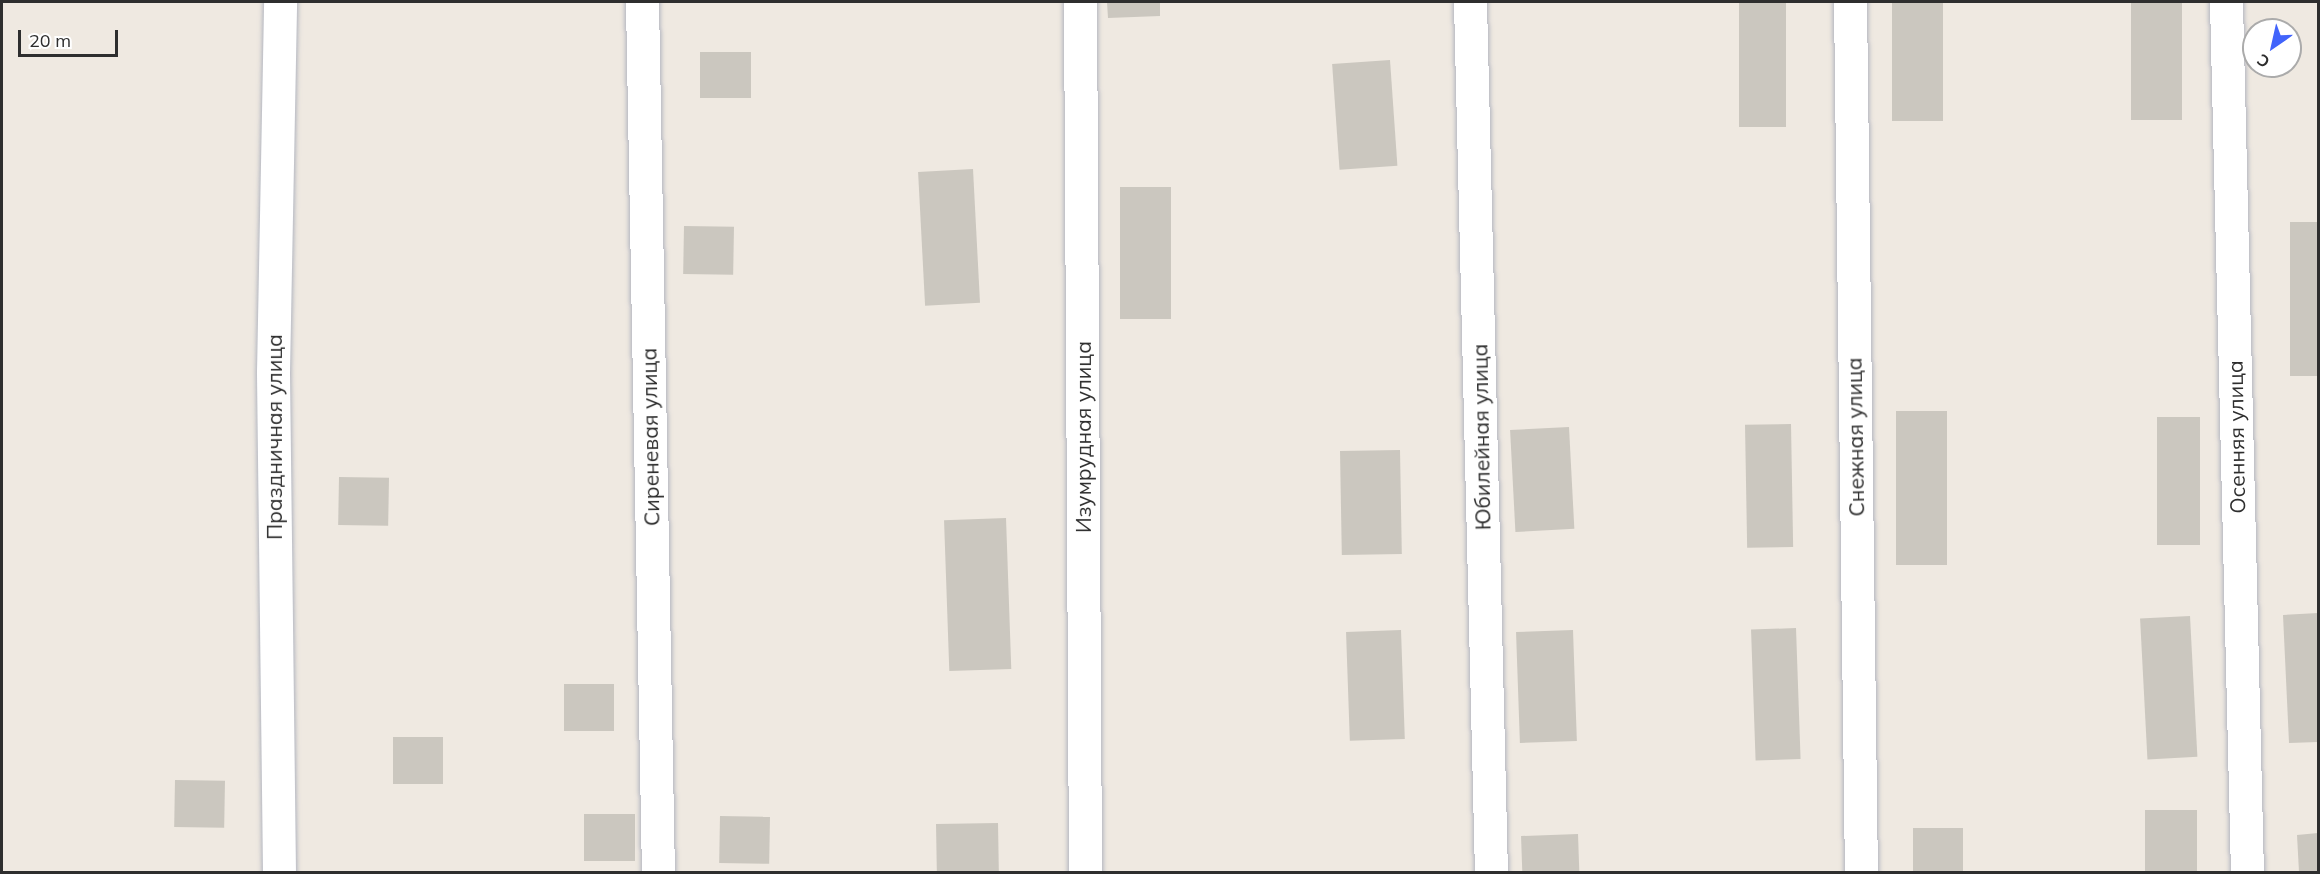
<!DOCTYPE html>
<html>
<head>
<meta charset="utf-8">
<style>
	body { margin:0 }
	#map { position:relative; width:2320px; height:874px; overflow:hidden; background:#efe9e1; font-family:Mulish,sans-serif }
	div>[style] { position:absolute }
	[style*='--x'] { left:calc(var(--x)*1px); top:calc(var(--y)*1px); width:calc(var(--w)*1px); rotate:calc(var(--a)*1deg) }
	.building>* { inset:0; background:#cbc7bf; transform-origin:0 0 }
	.roads { filter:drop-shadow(0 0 2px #b4b7c1) drop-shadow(0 0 2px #b4b7c1) }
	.minor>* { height:33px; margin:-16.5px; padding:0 16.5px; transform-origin:16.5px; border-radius:16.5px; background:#fff }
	span { translate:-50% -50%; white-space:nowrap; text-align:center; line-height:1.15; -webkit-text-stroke:4.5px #fff; paint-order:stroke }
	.street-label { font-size:21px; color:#2e2e2e }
	.frame { position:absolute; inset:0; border:3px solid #2e2e2e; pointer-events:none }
	.north { position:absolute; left:2242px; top:18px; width:60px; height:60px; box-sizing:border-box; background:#fff; border:2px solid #ababab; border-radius:50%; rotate:214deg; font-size:16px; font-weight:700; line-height:24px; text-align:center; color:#2e2e2e }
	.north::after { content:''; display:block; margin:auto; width:21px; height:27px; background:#4264fb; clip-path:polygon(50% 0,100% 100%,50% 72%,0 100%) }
	.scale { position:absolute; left:18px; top:30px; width:100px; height:27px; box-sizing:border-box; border:3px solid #2e2e2e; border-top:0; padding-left:8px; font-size:18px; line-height:21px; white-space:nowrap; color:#2e2e2e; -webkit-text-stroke:4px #fff; paint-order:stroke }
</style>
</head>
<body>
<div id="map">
	<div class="building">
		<div style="clip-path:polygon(1107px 2px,1160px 2px,1160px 16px,1108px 18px)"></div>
		<div style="left:1739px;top:2px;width:47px;height:125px"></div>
		<div style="left:1892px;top:2px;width:51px;height:119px"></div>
		<div style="left:2131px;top:2px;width:51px;height:118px"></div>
		<div style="left:700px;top:52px;width:51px;height:46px"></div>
		<div style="left:1390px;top:60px;width:106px;height:58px;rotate:86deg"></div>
		<div style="left:973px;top:169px;width:134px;height:55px;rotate:87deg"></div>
		<div style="left:1120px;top:187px;width:51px;height:132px"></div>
		<div style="left:2290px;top:222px;width:28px;height:154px"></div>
		<div style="left:684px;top:226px;width:50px;height:48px;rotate:1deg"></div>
		<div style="left:1896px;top:411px;width:51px;height:154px"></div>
		<div style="left:2157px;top:417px;width:43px;height:128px"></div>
		<div style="left:1791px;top:424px;width:123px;height:46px;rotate:89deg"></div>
		<div style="left:1569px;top:427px;width:102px;height:59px;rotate:87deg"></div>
		<div style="left:1400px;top:450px;width:104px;height:60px;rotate:89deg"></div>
		<div style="left:339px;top:477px;width:50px;height:48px;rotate:1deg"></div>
		<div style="left:1006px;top:518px;width:151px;height:62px;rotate:88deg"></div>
		<div style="clip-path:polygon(2318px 613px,2318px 742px,2289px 743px,2283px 615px)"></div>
		<div style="left:2190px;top:616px;width:141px;height:50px;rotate:87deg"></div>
		<div style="left:1796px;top:628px;width:131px;height:45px;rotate:88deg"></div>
		<div style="left:1401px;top:630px;width:109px;height:55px;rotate:88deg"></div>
		<div style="left:1573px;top:630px;width:111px;height:57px;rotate:88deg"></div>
		<div style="left:564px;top:684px;width:50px;height:47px"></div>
		<div style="left:393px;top:737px;width:50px;height:47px"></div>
		<div style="left:175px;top:780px;width:50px;height:47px;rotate:1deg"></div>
		<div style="left:2145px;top:810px;width:52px;height:62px"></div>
		<div style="left:584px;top:814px;width:51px;height:47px"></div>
		<div style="left:720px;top:816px;width:50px;height:47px;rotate:1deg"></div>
		<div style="left:998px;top:823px;width:49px;height:62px;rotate:89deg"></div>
		<div style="left:1913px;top:828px;width:50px;height:44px"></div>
		<div style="clip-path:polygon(2318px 833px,2318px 872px,2299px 872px,2297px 835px)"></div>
		<div style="left:1578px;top:834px;width:38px;height:57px;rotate:88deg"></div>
	</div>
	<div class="roads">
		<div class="minor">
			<div style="--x:642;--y:2;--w:870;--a:88.95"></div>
			<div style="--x:1080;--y:2;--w:870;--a:89.67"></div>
			<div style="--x:1470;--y:2;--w:870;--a:88.62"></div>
			<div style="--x:1850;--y:2;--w:870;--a:89.28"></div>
			<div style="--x:2226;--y:2;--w:870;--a:88.62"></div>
			<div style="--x:279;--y:872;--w:500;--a:-90.69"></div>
			<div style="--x:273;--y:372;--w:370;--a:-88.9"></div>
		</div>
	</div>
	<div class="street-label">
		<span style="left:274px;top:437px;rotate:-90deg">Праздничная улица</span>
		<span style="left:650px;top:437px;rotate:-91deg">Сиреневая улица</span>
		<span style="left:1083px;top:437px;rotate:-90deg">Изумрудная улица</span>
		<span style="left:1481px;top:437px;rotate:-91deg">Юбилейная улица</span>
		<span style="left:1855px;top:437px;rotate:-91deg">Снежная улица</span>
		<span style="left:2236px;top:437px;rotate:-91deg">Осенняя улица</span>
	</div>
	<div class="frame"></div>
	<div class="north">С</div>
	<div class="scale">20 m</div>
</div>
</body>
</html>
